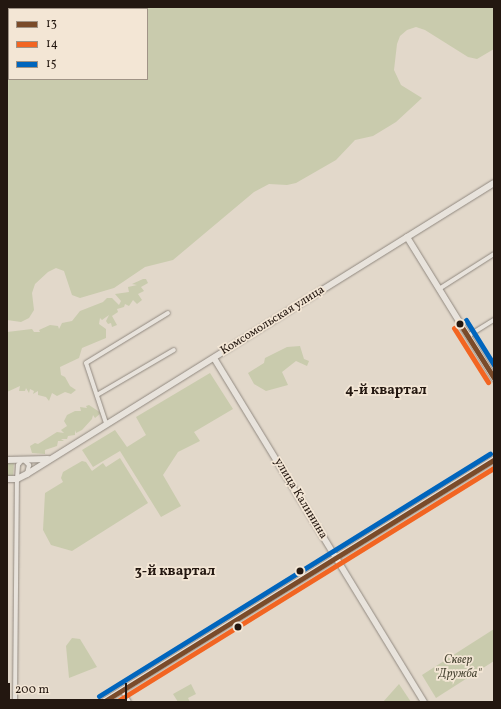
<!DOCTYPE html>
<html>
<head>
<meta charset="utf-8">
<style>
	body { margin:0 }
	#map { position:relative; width:501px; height:709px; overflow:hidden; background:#e2d8ca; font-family:Vollkorn,serif }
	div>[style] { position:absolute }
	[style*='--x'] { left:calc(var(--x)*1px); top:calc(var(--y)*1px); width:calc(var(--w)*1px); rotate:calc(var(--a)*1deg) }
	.green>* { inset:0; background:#c9cbad }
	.roads { filter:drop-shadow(0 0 1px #918980) drop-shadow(0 0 1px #918980) }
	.street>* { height:4px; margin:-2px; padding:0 2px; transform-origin:2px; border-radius:2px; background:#e8e3dc }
	.secondary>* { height:6px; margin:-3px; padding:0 3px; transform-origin:3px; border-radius:3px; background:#e8e3dc }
	.bus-1>* { height:5px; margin:-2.5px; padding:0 2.5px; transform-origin:2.5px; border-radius:2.5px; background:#7a4b2a }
	.bus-2>* { height:5px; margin:-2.5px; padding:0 2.5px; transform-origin:2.5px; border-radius:2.5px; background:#f26522 }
	.bus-3>* { height:5px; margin:-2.5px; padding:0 2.5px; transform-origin:2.5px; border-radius:2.5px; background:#0065bd }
	.dots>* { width:11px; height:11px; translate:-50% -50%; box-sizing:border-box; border:2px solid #f3e6d5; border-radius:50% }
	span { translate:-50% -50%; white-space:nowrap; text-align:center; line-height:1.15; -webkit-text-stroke:3.5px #f3e6d5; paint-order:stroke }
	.street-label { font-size:12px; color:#231710 }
	.park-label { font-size:12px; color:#4e4a38; font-style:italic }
	.quarter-label { font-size:14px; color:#231710; font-weight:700 }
	.frame { position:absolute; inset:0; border:8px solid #231710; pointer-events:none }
	.legend { position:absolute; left:8px; top:8px; width:140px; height:72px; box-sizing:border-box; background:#f3e6d5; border:1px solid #a09386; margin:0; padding:5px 7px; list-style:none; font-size:12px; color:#231710 }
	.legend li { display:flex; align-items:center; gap:8px; height:20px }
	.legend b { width:20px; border:1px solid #a09386 }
	.scale { position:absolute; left:8px; top:683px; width:119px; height:18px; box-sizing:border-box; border:2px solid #231710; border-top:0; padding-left:5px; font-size:12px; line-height:14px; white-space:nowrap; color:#231710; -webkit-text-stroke:3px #f3e6d5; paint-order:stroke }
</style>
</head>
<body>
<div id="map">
	<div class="green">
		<div style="clip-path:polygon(evenodd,7px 7px,494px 7px,494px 49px,477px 59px,468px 57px,425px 30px,416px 27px,407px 30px,400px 36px,397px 44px,394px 70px,401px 85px,422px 98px,396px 122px,373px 136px,355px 140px,336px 160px,296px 183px,287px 185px,269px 184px,254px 192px,173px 260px,145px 267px,114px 288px,80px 298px,72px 295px,64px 271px,56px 268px,48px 272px,35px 284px,32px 293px,34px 310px,29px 318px,21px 322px,7px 320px,7px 7px,9px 9px,147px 9px,147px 79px,9px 79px,9px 9px)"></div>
		<div style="clip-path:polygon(143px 279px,146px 279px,148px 283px,141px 287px,144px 291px,138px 294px,142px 300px,137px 304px,133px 300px,129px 306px,125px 304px,124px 307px,117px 309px,118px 312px,112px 316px,117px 325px,112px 327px,111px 323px,108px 324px,106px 321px,109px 315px,102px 320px,100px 318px,99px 324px,106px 329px,106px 338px,82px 348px,79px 358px,60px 367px,61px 375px,65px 377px,70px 386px,76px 390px,71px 394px,65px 392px,57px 396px,52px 393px,49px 401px,46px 397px,38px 395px,38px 391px,33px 394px,34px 391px,30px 389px,29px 393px,26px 388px,25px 391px,19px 391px,20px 386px,7px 392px,7px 332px,32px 329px,34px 332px,40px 332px,39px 330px,50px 325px,58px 326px,59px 329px,62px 323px,72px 321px,80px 311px,103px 302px,107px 298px,112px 298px,119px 305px,121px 301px,115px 294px,129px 292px,128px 287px,137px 285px,132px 284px)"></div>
		<div style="clip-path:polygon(300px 346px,304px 359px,309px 361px,307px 366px,296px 361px,282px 372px,288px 385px,266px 391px,254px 384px,248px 373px,264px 363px,265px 358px,287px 347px)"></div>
		<div style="clip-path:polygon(210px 373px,233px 409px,194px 432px,200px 441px,178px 452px,163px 475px,181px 506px,161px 517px,120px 451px,93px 467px,82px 450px,115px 430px,127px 447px,146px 435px,136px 417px)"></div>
		<div style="clip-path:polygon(89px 405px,101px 413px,95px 418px,93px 415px,92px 419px,82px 430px,76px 433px,75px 430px,75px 435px,68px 436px,67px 439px,61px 439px,64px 441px,58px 441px,57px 446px,45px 450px,45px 454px,32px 453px,30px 446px,35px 443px,38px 444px,57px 432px,64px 433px,61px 430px,67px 426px,64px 421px,67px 415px,75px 411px,81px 411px,80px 407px,87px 408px,86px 406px)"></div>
		<div style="clip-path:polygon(120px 458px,148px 503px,72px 551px,51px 545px,43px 530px,45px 493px,63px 482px,61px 478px,63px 472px,82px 461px,86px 462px,92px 471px,103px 463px,106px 467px)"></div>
		<div style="clip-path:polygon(7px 462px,14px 462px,13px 476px,7px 476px)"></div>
		<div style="clip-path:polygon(494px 629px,494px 661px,436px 698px,422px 675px)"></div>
		<div style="clip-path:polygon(72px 638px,80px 639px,97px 667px,69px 678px,66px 646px)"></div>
		<div style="clip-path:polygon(191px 684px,196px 694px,188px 698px,190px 702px,178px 702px,173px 694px)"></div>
		<div style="clip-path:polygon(399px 684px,411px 702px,383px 702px)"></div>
	</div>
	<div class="roads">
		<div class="street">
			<div style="--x:439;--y:289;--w:65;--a:-32.5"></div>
			<div style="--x:468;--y:336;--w:31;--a:-32"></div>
			<div style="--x:97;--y:395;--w:89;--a:-30.3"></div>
			<div style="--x:106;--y:423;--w:63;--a:-108.4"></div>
			<div style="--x:86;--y:363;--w:96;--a:-31.4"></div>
			<div style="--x:25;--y:461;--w:6;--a:45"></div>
			<div style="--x:29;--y:465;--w:9;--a:103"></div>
			<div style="--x:122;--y:690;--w:14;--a:60"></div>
			<div style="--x:15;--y:702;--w:223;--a:-89.5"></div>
			<div style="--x:17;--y:479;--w:14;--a:-86"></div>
			<div style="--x:18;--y:465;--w:6;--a:-51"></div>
		</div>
		<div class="secondary">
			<div style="--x:407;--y:237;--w:166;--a:58.3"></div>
			<div style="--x:214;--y:358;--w:403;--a:58.6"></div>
			<div style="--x:7;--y:460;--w:41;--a:-1.4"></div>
			<div style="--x:7;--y:479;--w:10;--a:0"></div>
			<div style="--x:17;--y:479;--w:11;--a:-27"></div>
			<div style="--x:27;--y:474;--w:550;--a:-31.93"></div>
			<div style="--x:103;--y:702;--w:460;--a:-31.8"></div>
		</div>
	</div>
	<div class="bus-1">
		<div style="--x:460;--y:324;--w:64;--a:57.8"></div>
		<div style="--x:103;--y:702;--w:460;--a:-31.8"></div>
	</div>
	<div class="bus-2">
		<div style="--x:454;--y:328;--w:64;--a:57.8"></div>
		<div style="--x:116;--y:702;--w:445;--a:-31.8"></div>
	</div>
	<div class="bus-3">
		<div style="--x:466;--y:320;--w:53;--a:58.1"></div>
		<div style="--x:99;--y:696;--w:460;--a:-31.8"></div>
	</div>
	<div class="dots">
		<div style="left:460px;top:324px;background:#231710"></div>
		<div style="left:300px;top:571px;background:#231710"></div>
		<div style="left:238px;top:627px;background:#231710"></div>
	</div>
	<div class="street-label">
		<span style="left:273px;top:321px;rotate:-32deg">Комсомольская улица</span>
		<span style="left:300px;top:499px;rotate:59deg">улица Калинина</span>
	</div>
	<div class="park-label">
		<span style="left:458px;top:668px">Сквер<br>"Дружба"</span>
	</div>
	<div class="quarter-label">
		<span style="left:386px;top:391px">4-й квартал</span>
		<span style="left:175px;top:572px">3-й квартал</span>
	</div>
	<div class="frame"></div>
	<ul class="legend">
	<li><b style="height:5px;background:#7a4b2a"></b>13</li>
	<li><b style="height:5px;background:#f26522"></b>14</li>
	<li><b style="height:5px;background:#0065bd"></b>15</li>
	</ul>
	<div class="scale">200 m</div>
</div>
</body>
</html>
